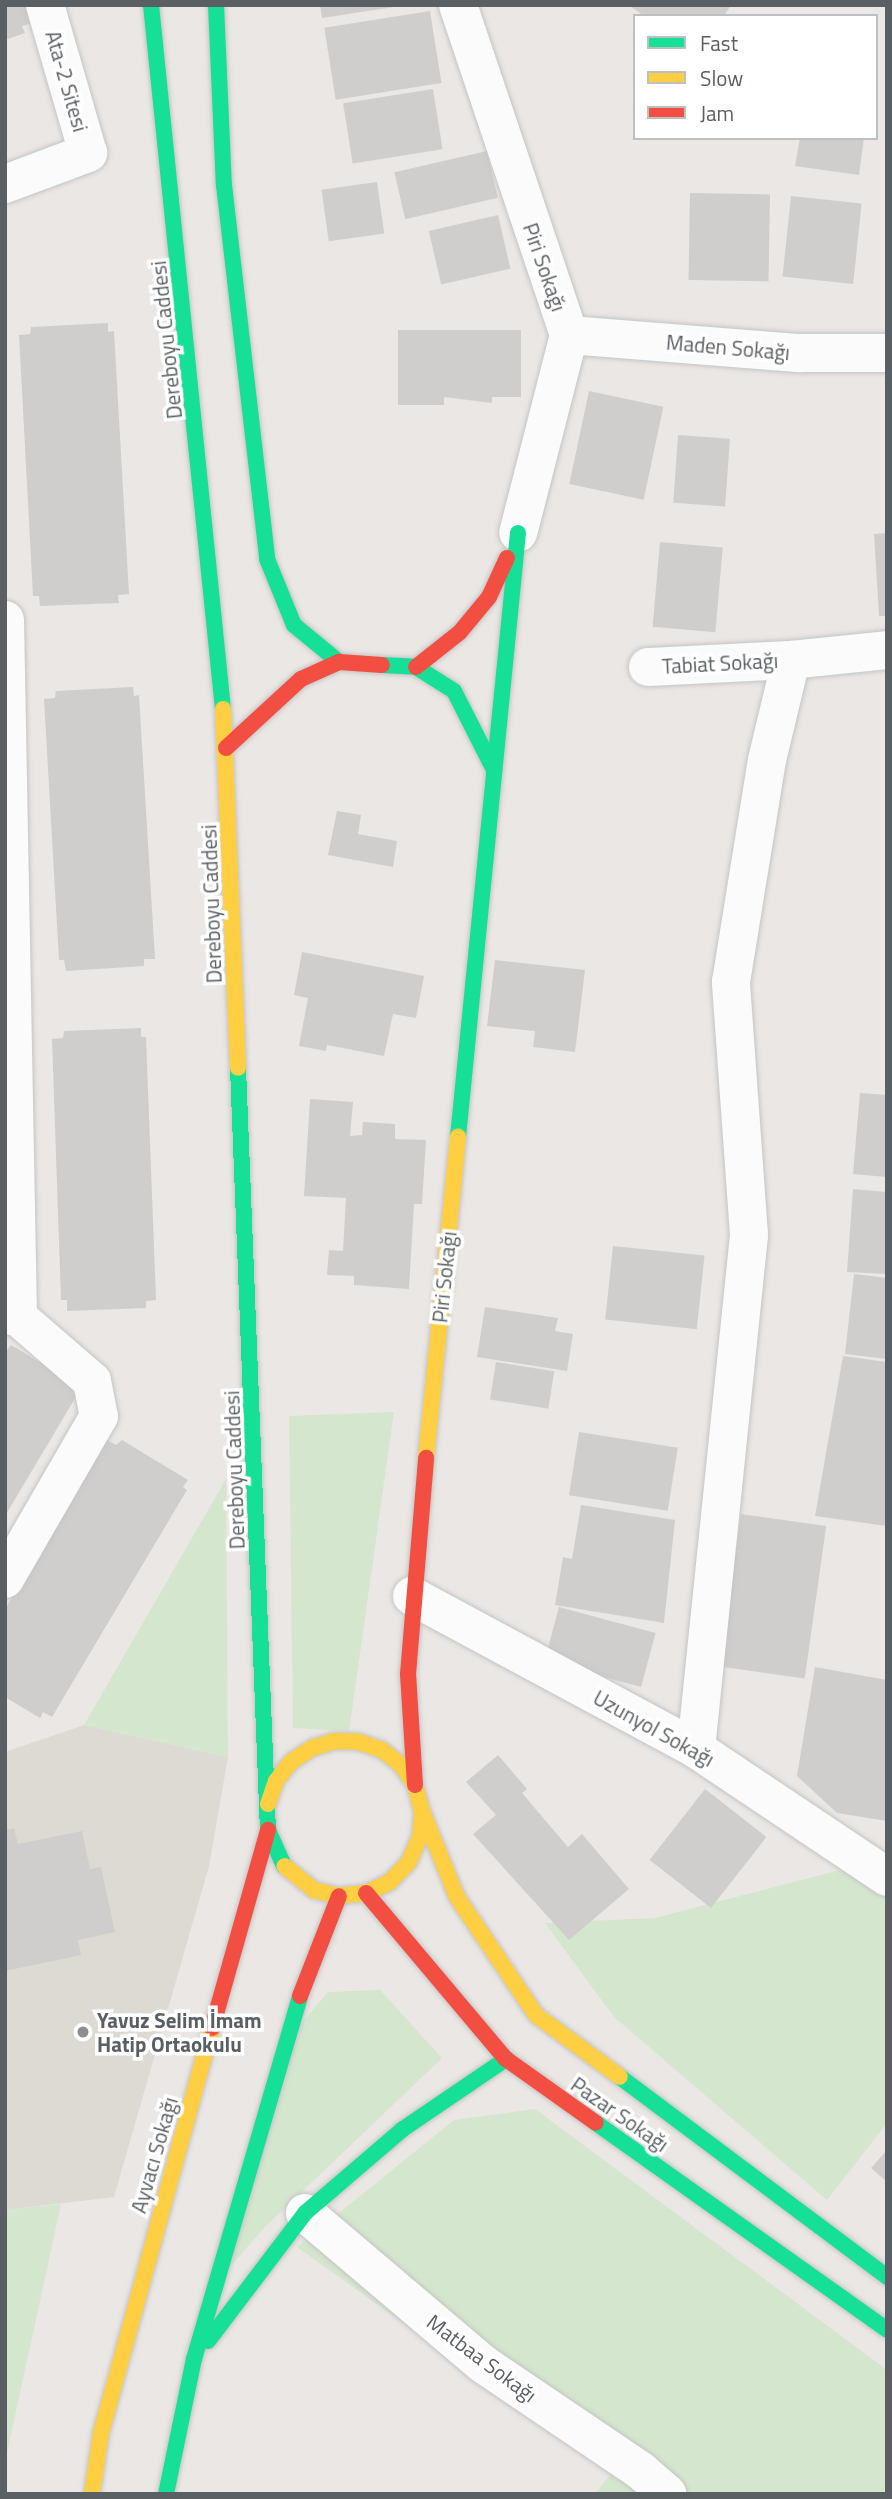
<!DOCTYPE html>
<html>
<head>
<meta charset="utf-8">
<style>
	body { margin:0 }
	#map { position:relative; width:892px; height:2499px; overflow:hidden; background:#eae7e4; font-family:"Titillium Web",sans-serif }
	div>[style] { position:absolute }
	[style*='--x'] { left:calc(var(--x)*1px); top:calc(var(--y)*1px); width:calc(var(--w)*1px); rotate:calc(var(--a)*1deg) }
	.education>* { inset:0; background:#dddad3 }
	.green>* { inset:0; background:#d5e6ce }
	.building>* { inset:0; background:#d0cecd; transform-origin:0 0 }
	.roads { filter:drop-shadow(0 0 2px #c5c5c5) drop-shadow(0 0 2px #c5c5c5) }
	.street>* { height:38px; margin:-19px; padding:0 19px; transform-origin:19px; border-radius:19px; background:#fcfbfb }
	.fast>* { height:16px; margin:-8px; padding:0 8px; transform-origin:8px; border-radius:8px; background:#16e098 }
	.slow>* { height:16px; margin:-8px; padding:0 8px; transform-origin:8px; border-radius:8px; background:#ffcf43 }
	.jam>* { height:16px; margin:-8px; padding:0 8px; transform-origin:8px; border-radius:8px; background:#f24e42 }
	.dots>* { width:19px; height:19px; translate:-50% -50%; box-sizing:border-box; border:4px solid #fff; border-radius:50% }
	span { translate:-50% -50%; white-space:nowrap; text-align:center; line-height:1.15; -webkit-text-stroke:7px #fff; paint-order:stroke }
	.street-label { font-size:21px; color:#595f62 }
	.poi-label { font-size:21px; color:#595f62; font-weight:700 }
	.left { translate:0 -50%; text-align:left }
	.frame { position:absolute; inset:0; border:7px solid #595f62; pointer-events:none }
	.legend { position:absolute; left:633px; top:14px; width:245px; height:126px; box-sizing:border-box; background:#fff; border:2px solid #bdbfc0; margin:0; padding:9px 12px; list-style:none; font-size:21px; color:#595f62 }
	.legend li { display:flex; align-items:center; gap:14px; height:35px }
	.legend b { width:35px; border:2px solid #bdbfc0 }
</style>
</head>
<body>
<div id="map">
	<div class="education">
		<div style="clip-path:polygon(84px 1725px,228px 1757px,209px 1866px,114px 2197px,5px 2210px,5px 1752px)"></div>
	</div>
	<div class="green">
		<div style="clip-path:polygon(394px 1412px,349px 1731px,293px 1728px,289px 1416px)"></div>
		<div style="clip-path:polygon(226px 1479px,228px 1757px,84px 1725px)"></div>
		<div style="clip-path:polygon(887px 1858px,887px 2123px,827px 2200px,614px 2017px,545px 1923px,655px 1918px)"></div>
		<div style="clip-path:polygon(380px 1990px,442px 2058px,262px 2230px,212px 2288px,293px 2033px,328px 1992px)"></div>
		<div style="clip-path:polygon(535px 2109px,887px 2370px,887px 2494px,595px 2494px,612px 2472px,297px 2247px,454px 2120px)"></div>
		<div style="clip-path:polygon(61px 2204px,5px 2462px,5px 2210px)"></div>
	</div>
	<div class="building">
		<div style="clip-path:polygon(5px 5px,25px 5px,32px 23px,22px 26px,25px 33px,5px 40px)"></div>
		<div style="clip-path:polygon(320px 5px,394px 5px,394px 7px,322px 18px)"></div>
		<div style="clip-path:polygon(629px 5px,731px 5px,724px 16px,644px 16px)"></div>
		<div style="left:430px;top:11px;width:73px;height:107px;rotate:81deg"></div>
		<div style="left:433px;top:89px;width:61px;height:91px;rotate:81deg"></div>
		<div style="clip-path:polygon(800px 138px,864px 138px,859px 175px,795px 166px)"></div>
		<div style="left:487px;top:151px;width:48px;height:95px;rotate:77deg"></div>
		<div style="left:377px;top:182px;width:52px;height:56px;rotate:82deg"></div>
		<div style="left:690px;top:193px;width:80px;height:87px;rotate:1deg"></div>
		<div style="left:791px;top:196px;width:71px;height:81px;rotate:6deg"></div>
		<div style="left:498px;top:215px;width:55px;height:71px;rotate:77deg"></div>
		<div style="clip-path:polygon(108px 323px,108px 332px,114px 331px,129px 594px,118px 595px,119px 603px,40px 606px,39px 596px,33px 596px,19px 335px,30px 334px,31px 327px)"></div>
		<div style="clip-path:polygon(398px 330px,521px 330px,521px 397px,492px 397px,492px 403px,444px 397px,444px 405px,398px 405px)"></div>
		<div style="left:589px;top:391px;width:76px;height:95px;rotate:12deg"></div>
		<div style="left:678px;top:435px;width:52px;height:68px;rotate:4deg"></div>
		<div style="clip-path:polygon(887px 533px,887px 616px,879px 616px,874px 534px)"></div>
		<div style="left:660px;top:542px;width:63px;height:85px;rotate:5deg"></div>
		<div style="clip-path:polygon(133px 687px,134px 696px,139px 695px,155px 959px,144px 959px,144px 966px,66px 971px,64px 960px,59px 960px,44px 699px,55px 698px,56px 691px)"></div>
		<div style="clip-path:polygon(337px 811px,361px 815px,358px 834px,397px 841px,393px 867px,328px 855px)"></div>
		<div style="clip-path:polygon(302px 952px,424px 976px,416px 1018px,393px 1014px,384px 1056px,327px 1045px,326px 1051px,299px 1046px,308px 998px,294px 995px)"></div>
		<div style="clip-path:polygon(495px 960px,585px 970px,575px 1052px,533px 1047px,535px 1031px,487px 1026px)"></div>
		<div style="clip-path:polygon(141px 1028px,141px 1037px,146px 1037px,156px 1300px,146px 1301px,146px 1308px,67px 1311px,67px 1300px,61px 1300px,52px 1039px,63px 1038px,64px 1031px)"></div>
		<div style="clip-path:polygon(860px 1093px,887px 1095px,887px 1177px,853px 1174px)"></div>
		<div style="clip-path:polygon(310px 1099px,353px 1102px,350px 1136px,362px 1135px,363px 1122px,395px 1124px,395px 1139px,426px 1140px,422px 1204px,414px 1204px,409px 1289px,354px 1285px,354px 1276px,327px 1275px,329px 1250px,343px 1251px,346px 1198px,304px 1196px)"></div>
		<div style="clip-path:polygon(853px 1189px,887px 1192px,887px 1274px,847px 1272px)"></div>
		<div style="left:613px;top:1246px;width:92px;height:74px;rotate:6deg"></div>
		<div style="clip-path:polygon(854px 1274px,887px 1278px,887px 1359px,845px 1354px)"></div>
		<div style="clip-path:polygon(485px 1307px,558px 1318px,555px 1331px,573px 1334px,567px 1371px,477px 1357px)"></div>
		<div style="clip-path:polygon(11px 1345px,77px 1385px,73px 1393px,77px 1395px,5px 1516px,5px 1352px)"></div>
		<div style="clip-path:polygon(843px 1356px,887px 1362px,887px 1526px,815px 1516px)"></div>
		<div style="left:496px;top:1362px;width:59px;height:38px;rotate:9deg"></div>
		<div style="left:579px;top:1432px;width:100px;height:64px;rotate:9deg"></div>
		<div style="clip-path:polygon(107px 1440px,116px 1445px,122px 1440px,188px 1480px,183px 1487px,187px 1490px,52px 1717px,43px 1712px,40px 1718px,5px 1697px,5px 1609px)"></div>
		<div style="clip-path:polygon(581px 1505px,675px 1520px,664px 1623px,555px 1605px,563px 1557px,572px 1559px)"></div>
		<div style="left:741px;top:1514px;width:86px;height:154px;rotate:8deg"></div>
		<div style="left:559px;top:1607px;width:100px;height:56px;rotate:15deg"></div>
		<div style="clip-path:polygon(815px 1667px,887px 1680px,887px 1821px,837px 1813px,797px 1776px)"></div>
		<div style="clip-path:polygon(498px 1755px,527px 1789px,522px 1793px,568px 1847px,582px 1834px,629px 1889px,569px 1940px,473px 1834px,496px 1815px,466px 1782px)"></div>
		<div style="left:705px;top:1789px;width:78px;height:90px;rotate:38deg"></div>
		<div style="clip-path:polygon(14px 1828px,18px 1844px,82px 1831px,90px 1869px,101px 1867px,115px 1932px,78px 1940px,81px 1955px,5px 1971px,5px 1830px)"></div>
		<div style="clip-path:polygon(887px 2150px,887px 2182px,871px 2168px)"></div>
	</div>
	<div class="roads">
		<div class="street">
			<div style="--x:458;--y:5;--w:348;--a:71.4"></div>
			<div style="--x:569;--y:335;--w:204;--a:104.4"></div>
			<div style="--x:5;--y:184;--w:89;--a:-20.5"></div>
			<div style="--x:88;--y:153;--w:154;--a:-106.2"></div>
			<div style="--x:569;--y:335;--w:232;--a:4.5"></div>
			<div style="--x:800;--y:353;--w:87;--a:0"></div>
			<div style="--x:5;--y:620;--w:697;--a:88.93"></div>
			<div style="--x:648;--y:667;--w:143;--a:-2.8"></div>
			<div style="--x:5;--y:1315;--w:13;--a:9"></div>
			<div style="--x:18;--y:1317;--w:98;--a:40.9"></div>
			<div style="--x:92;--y:1381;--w:36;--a:79"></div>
			<div style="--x:99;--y:1416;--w:188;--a:120"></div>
			<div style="--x:412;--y:1596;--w:323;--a:28.3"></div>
			<div style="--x:696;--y:1749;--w:230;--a:33.8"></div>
			<div style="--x:696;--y:1749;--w:517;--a:-84.11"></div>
			<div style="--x:749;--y:1235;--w:254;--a:-94.1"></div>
			<div style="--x:731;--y:982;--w:225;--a:-80.8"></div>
			<div style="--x:767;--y:760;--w:103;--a:-76.5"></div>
			<div style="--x:791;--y:660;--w:97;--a:-5.9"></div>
			<div style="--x:305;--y:2213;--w:233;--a:40.3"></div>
			<div style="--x:483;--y:2364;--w:191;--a:34.1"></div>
			<div style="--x:641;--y:2471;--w:35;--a:41"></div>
		</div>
		<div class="fast">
			<div style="--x:151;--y:5;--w:708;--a:84.16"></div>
			<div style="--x:216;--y:5;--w:180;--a:87.5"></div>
			<div style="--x:224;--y:185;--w:376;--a:83.4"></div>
			<div style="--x:267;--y:559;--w:71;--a:67.8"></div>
			<div style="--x:294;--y:625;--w:58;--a:39.4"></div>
			<div style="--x:382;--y:665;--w:34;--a:3"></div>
			<div style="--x:416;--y:667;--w:45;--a:32.3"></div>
			<div style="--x:454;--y:691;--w:89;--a:63.1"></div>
			<div style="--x:238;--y:1068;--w:763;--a:87.75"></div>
			<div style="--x:268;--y:1830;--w:39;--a:66"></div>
			<div style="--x:458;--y:1137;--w:607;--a:-84.33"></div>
			<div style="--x:620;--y:2077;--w:334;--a:36.8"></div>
			<div style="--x:596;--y:2123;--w:357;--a:35.4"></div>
			<div style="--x:208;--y:2341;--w:161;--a:-52.8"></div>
			<div style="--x:305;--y:2213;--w:129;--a:-40.6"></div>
			<div style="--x:403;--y:2129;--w:125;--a:-34.2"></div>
			<div style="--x:166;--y:2494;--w:138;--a:-78.3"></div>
			<div style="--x:194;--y:2359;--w:378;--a:-73.7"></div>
		</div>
		<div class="slow">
			<div style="--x:223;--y:709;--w:359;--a:87.6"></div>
			<div style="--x:426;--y:1458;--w:323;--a:-84.3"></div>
			<div style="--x:268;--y:1804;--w:24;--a:-71"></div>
			<div style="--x:276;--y:1781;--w:24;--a:-52"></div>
			<div style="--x:291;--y:1762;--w:25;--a:-34"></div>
			<div style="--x:312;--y:1748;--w:24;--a:-17"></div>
			<div style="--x:335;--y:1741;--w:24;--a:2"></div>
			<div style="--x:359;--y:1742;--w:24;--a:19"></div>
			<div style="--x:382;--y:1750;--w:24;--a:38"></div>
			<div style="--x:401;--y:1765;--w:24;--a:55"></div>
			<div style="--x:415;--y:1785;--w:27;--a:75"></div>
			<div style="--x:422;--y:1811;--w:26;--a:94"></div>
			<div style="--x:420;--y:1837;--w:27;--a:114"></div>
			<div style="--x:409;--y:1862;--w:28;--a:134"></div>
			<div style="--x:390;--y:1882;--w:26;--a:155"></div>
			<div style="--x:366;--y:1893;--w:27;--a:174"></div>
			<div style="--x:339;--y:1896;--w:26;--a:-167"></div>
			<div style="--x:314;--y:1890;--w:38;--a:-141"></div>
			<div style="--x:422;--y:1811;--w:93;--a:67.9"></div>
			<div style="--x:457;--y:1897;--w:142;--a:56.2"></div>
			<div style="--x:536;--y:2015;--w:104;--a:36.4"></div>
			<div style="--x:92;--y:2494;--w:62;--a:-81.6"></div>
			<div style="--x:101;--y:2433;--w:420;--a:-74.7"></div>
		</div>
		<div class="jam">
			<div style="--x:416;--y:667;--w:56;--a:-38.5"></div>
			<div style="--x:460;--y:632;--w:45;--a:-50.4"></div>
			<div style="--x:489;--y:597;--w:43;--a:-65.2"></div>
			<div style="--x:226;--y:748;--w:102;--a:-42.6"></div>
			<div style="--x:301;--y:679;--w:42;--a:-24.1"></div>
			<div style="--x:339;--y:662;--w:43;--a:4"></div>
			<div style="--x:415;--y:1785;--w:111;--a:-93.6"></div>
			<div style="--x:408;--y:1674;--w:217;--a:-85.2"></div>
			<div style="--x:366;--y:1893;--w:217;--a:49.9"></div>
			<div style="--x:506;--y:2059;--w:110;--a:35.4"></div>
			<div style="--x:300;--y:1996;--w:107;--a:-68.7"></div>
			<div style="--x:212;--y:2028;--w:206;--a:-74.2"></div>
		</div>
	</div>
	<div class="dots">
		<div style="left:83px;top:2032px;background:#8c8f90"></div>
	</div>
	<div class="street-label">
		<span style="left:67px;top:81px;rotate:74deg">Ata-2 Sitesi</span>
		<span style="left:545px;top:267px;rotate:71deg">Piri Sokağı</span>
		<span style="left:166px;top:340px;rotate:-96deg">Dereboyu Caddesi</span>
		<span style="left:728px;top:347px;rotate:5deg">Maden Sokağı</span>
		<span style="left:720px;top:663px;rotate:-3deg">Tabiat Sokağı</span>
		<span style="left:211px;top:904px;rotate:-92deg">Dereboyu Caddesi</span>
		<span style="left:444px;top:1277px;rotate:-84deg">Piri Sokağı</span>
		<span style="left:234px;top:1470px;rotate:-92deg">Dereboyu Caddesi</span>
		<span style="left:654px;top:1728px;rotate:29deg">Uzunyol Sokağı</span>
		<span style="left:620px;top:2114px;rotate:35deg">Pazar Sokağı</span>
		<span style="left:154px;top:2155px;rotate:-74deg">Ayvacı Sokağı</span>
		<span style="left:482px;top:2358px;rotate:37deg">Matbaa Sokağı</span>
	</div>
	<div class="poi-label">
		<span class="left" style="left:97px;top:2032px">Yavuz Selim İmam<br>Hatip Ortaokulu</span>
	</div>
	<div class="frame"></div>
	<ul class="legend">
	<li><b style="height:9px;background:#16e098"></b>Fast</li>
	<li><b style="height:9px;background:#ffcf43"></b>Slow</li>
	<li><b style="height:9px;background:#f24e42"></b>Jam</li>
	</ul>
</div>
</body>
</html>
